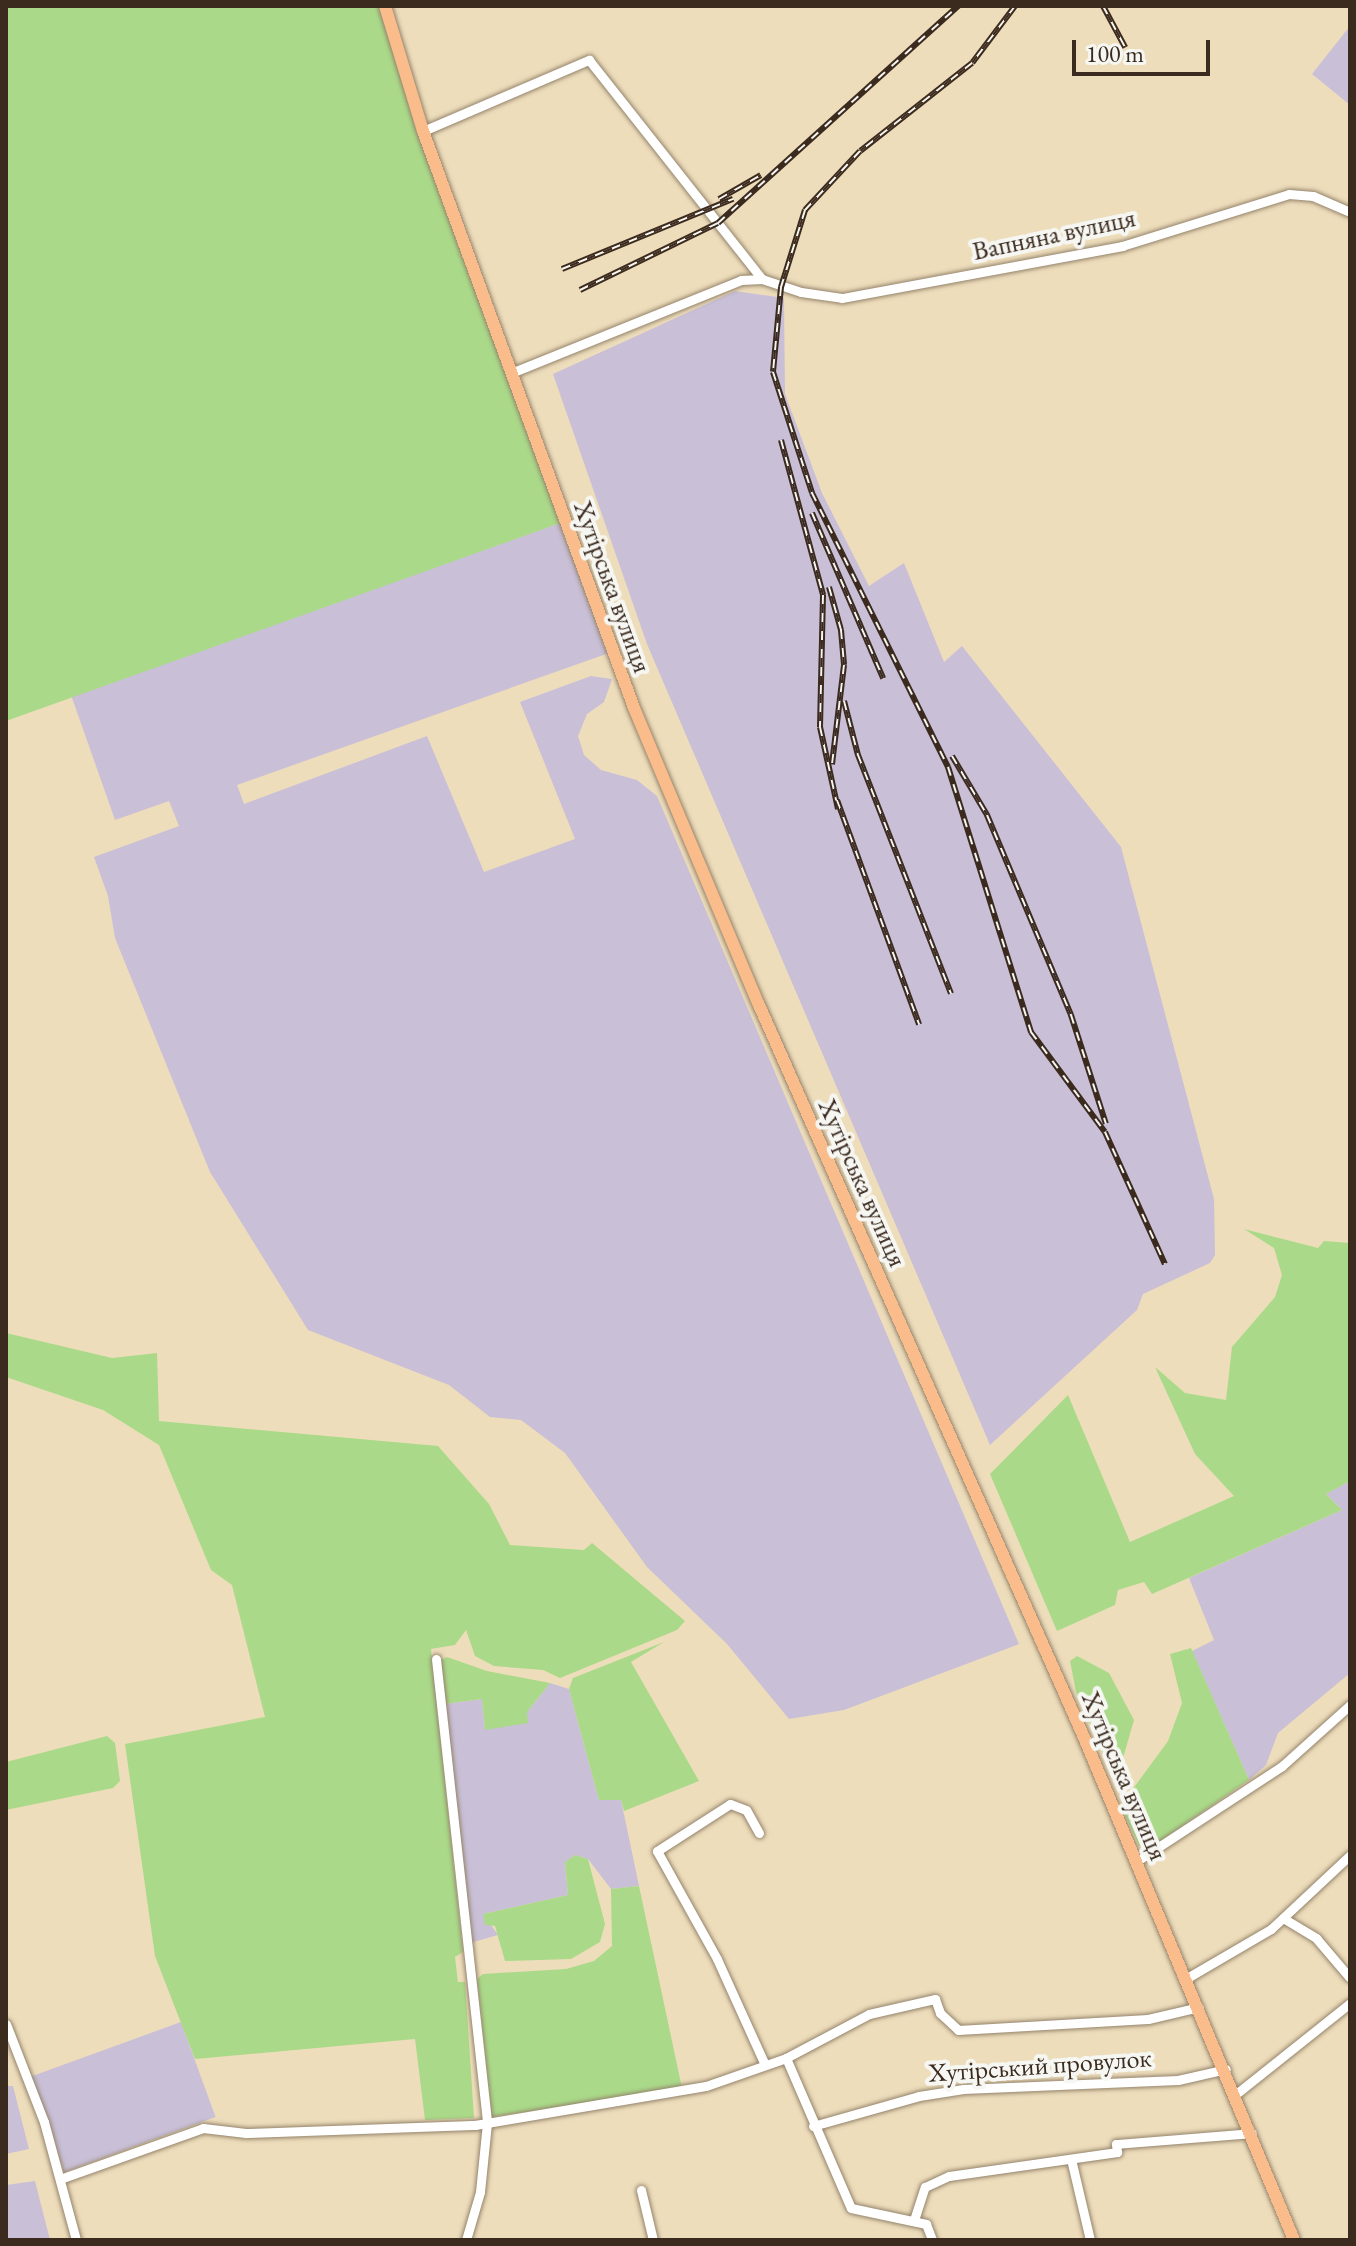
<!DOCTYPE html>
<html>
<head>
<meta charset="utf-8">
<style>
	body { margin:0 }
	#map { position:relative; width:1356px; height:2246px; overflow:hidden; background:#edb; font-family:"EB Garamond",serif }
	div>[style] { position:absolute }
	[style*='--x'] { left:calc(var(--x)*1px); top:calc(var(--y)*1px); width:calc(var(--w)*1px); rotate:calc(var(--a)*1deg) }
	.industrial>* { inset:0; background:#c9bfd7; transform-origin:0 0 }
	.green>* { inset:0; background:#aada89 }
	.roads { filter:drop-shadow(0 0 2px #94846c) drop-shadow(0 0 2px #94846c) }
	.minor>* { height:9px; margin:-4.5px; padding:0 4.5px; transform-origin:4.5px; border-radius:4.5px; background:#fff }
	.major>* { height:12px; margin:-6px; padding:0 6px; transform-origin:6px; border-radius:6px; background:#f9bc8a }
	.rail>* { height:6px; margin-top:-3px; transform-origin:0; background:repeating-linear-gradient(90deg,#f6f6f2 0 9px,#3b2a1e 0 18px); box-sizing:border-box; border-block:2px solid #3b2a1e }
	span { translate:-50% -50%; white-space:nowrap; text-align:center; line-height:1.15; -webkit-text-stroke:8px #f6f6f2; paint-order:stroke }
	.street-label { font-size:26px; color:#3b2a1e }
	.frame { position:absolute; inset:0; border:8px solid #3b2a1e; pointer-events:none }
	.scale { position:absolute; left:1072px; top:40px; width:138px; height:36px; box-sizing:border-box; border:4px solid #3b2a1e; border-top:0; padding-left:10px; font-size:24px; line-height:28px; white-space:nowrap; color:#3b2a1e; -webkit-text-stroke:6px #f6f6f2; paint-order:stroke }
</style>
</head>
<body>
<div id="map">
	<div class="industrial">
		<div style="clip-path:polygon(1350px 26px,1350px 105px,1312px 74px)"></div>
		<div style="clip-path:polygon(735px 291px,784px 298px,785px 394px,822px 493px,869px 586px,904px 563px,944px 662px,962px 646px,1121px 847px,1214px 1199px,1215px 1255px,1210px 1263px,1143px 1294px,1137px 1310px,990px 1445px,647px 644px,553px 374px)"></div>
		<div style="clip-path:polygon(563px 522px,609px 653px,237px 785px,244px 804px,427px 736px,484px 872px,575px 839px,520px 702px,591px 676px,612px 679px,604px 702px,587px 714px,578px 736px,584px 755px,601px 770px,637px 780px,657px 796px,1019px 1644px,844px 1710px,789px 1719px,727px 1644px,647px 1567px,565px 1453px,521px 1420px,490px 1417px,449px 1385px,308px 1330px,210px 1172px,115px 938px,108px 896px,94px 857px,179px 826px,169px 801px,115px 820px,71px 695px)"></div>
		<div style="clip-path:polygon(1350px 1481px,1350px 1673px,1278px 1733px,1266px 1765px,1249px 1780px,1192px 1651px,1214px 1640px,1189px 1578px,1342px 1510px,1326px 1494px)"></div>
		<div style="clip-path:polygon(550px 1683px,569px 1689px,599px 1800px,621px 1800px,639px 1886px,611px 1889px,588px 1859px,575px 1855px,565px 1862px,568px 1895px,483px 1914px,498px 1935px,470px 1943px,444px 1704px,482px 1699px,485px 1729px,527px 1712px)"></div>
		<div style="left:181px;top:2022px;width:101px;height:161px;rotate:70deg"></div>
		<div style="clip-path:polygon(6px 2086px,13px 2086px,29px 2149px,6px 2154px)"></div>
		<div style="clip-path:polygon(35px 2181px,50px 2240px,6px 2240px,6px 2185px)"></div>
	</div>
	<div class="green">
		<div style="clip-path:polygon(6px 6px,383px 6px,563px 522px,6px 721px)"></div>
		<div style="clip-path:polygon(1244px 1229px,1318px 1248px,1324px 1241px,1350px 1243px,1350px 1481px,1326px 1494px,1342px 1510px,1152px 1594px,1144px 1582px,1118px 1590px,1115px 1605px,1057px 1631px,990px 1474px,1068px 1395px,1130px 1542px,1234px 1496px,1195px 1454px,1155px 1367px,1185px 1393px,1226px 1400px,1232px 1347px,1275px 1297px,1282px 1275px,1274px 1248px)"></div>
		<div style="clip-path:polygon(6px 1333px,112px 1358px,157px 1353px,159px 1421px,438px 1446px,489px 1504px,510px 1545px,584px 1550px,592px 1543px,685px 1621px,677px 1630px,560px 1678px,543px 1670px,494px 1666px,475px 1656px,466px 1630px,455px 1645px,431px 1649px,463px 1952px,455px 1957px,458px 1982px,465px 1982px,474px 2118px,425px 2120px,415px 2039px,195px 2059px,155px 1956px,125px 1744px,265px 1717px,232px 1585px,211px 1570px,159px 1445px,103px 1410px,6px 1377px)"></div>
		<div style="clip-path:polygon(664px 1642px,631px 1662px,699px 1781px,624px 1811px,621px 1800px,599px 1800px,569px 1689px,573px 1678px)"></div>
		<div style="clip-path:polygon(1191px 1648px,1249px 1780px,1153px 1846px,1139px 1846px,1125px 1815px,1127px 1797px,1168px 1741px,1182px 1703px,1170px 1654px)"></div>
		<div style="clip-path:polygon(1077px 1656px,1109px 1673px,1134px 1720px,1121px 1765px,1103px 1754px,1076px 1692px,1070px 1661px)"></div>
		<div style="clip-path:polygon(447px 1657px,487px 1671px,550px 1683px,527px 1712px,528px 1723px,485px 1730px,482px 1699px,444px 1704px,440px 1671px,441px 1660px)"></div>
		<div style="clip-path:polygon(107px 1736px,115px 1743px,120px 1781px,113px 1788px,6px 1810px,6px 1762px)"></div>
		<div style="clip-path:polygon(575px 1855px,588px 1859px,605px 1924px,600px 1942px,571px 1959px,505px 1961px,495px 1926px,485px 1925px,483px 1914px,568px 1895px,565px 1862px)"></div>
		<div style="clip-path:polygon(639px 1886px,682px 2088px,492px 2117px,477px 1979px,483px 1974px,566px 1969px,594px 1961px,612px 1946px,611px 1889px)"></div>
	</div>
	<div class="roads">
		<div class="minor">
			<div style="--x:423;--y:131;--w:181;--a:-23.2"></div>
			<div style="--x:589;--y:60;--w:279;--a:51.7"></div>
			<div style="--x:511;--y:373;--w:248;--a:-22"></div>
			<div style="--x:741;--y:280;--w:21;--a:-3"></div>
			<div style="--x:762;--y:279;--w:41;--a:18.4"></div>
			<div style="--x:801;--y:292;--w:41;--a:8.3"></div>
			<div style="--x:842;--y:298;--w:285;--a:-10.5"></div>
			<div style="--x:1122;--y:246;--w:175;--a:-17.3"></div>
			<div style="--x:1289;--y:194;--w:24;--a:5"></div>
			<div style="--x:1313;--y:196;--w:40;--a:23.4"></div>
			<div style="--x:436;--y:1659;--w:467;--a:83.7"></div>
			<div style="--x:487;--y:2123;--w:69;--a:95.8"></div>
			<div style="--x:480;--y:2192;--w:50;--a:106.3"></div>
			<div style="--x:759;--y:1833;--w:26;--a:-119"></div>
			<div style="--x:746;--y:1810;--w:17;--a:-159"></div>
			<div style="--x:730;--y:1804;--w:87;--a:147.2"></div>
			<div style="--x:657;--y:1851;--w:124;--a:60.9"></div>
			<div style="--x:717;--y:1959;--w:116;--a:65.6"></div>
			<div style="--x:1137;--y:1861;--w:173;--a:-33.2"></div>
			<div style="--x:1282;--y:1766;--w:91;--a:-41.9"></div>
			<div style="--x:1283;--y:1918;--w:39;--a:31"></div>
			<div style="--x:1316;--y:1938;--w:52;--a:49.6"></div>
			<div style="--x:1187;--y:1978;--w:97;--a:-30.3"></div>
			<div style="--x:1271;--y:1929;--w:108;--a:-43.1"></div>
			<div style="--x:6;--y:2024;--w:105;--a:68.8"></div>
			<div style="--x:44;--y:2122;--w:122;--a:74.8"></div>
			<div style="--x:786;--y:2058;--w:163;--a:66.6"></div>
			<div style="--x:851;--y:2208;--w:77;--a:12"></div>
			<div style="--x:926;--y:2224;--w:17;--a:69"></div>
			<div style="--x:1236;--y:2094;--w:146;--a:-38.6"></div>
			<div style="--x:813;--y:2126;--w:110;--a:-15.8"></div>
			<div style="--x:919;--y:2096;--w:45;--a:-9"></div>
			<div style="--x:963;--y:2089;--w:215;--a:-2.4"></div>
			<div style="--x:1178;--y:2080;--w:49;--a:-12.9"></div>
			<div style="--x:1071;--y:2159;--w:83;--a:76.8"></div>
			<div style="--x:60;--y:2179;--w:152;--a:-19.6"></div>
			<div style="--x:203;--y:2128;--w:43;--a:6.6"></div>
			<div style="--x:246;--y:2133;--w:229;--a:-2"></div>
			<div style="--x:475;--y:2125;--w:234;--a:-9.6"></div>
			<div style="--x:706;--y:2086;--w:85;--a:-19.3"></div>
			<div style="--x:786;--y:2058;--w:94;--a:-27.9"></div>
			<div style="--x:869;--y:2014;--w:68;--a:-12.8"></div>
			<div style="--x:935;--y:1999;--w:15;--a:70"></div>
			<div style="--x:940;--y:2013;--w:25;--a:43"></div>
			<div style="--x:958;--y:2030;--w:190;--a:-3.3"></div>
			<div style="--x:1148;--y:2019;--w:52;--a:-13.2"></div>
			<div style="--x:641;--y:2190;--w:51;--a:76.5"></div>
			<div style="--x:914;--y:2220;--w:35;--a:-72"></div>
			<div style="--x:925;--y:2187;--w:26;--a:-25"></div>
			<div style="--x:949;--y:2176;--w:170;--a:-8.1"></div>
			<div style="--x:1117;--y:2152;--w:8;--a:-97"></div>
			<div style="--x:1116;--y:2144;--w:136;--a:-4.6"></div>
		</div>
		<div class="major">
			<div style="--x:385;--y:6;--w:131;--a:73.1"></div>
			<div style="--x:423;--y:131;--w:614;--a:69.91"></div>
			<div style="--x:634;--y:708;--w:322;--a:67.2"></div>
			<div style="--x:759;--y:1005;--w:799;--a:66.07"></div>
			<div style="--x:1083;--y:1735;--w:547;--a:67.32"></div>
		</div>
	</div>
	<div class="rail">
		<div style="--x:1015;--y:6;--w:71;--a:127"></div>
		<div style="--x:972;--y:63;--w:142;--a:141.8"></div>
		<div style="--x:860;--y:151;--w:81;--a:133"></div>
		<div style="--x:805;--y:210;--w:81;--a:107.3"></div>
		<div style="--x:781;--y:287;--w:85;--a:95.4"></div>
		<div style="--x:773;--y:372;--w:127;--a:72.1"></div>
		<div style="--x:812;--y:493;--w:306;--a:63.6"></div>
		<div style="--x:948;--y:767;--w:278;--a:72.6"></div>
		<div style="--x:1031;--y:1032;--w:124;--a:53.5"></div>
		<div style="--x:1105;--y:1132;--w:145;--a:65.6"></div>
		<div style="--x:1103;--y:6;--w:47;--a:61.8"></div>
		<div style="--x:719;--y:199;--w:48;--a:-29.7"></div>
		<div style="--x:562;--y:269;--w:185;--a:-22.3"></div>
		<div style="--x:580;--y:290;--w:153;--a:-25.9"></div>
		<div style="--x:718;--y:223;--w:324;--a:-42.1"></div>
		<div style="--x:781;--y:440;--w:161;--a:74.8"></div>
		<div style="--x:823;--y:595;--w:132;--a:91.3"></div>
		<div style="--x:820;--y:727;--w:84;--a:77.6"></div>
		<div style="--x:812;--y:513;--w:180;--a:66.7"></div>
		<div style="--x:829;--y:587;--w:45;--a:74.4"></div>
		<div style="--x:841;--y:630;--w:35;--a:85"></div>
		<div style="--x:844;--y:665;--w:100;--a:96.9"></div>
		<div style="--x:844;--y:701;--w:56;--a:75.5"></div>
		<div style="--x:858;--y:755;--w:256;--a:68.7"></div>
		<div style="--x:952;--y:756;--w:69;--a:59.3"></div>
		<div style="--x:987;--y:815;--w:217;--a:67.2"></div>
		<div style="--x:1071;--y:1015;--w:114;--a:72.2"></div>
		<div style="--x:837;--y:800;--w:239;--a:69.9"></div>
	</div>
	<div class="street-label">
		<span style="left:1054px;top:235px;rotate:-12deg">Вапняна вулиця</span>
		<span style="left:612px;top:587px;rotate:70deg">Хутірська вулиця</span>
		<span style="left:862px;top:1183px;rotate:66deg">Хутірська вулиця</span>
		<span style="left:1124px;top:1776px;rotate:67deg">Хутірська вулиця</span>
		<span style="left:1040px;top:2066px;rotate:-4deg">Хутірський провулок</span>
	</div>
	<div class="frame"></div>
	<div class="scale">100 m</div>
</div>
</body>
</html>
